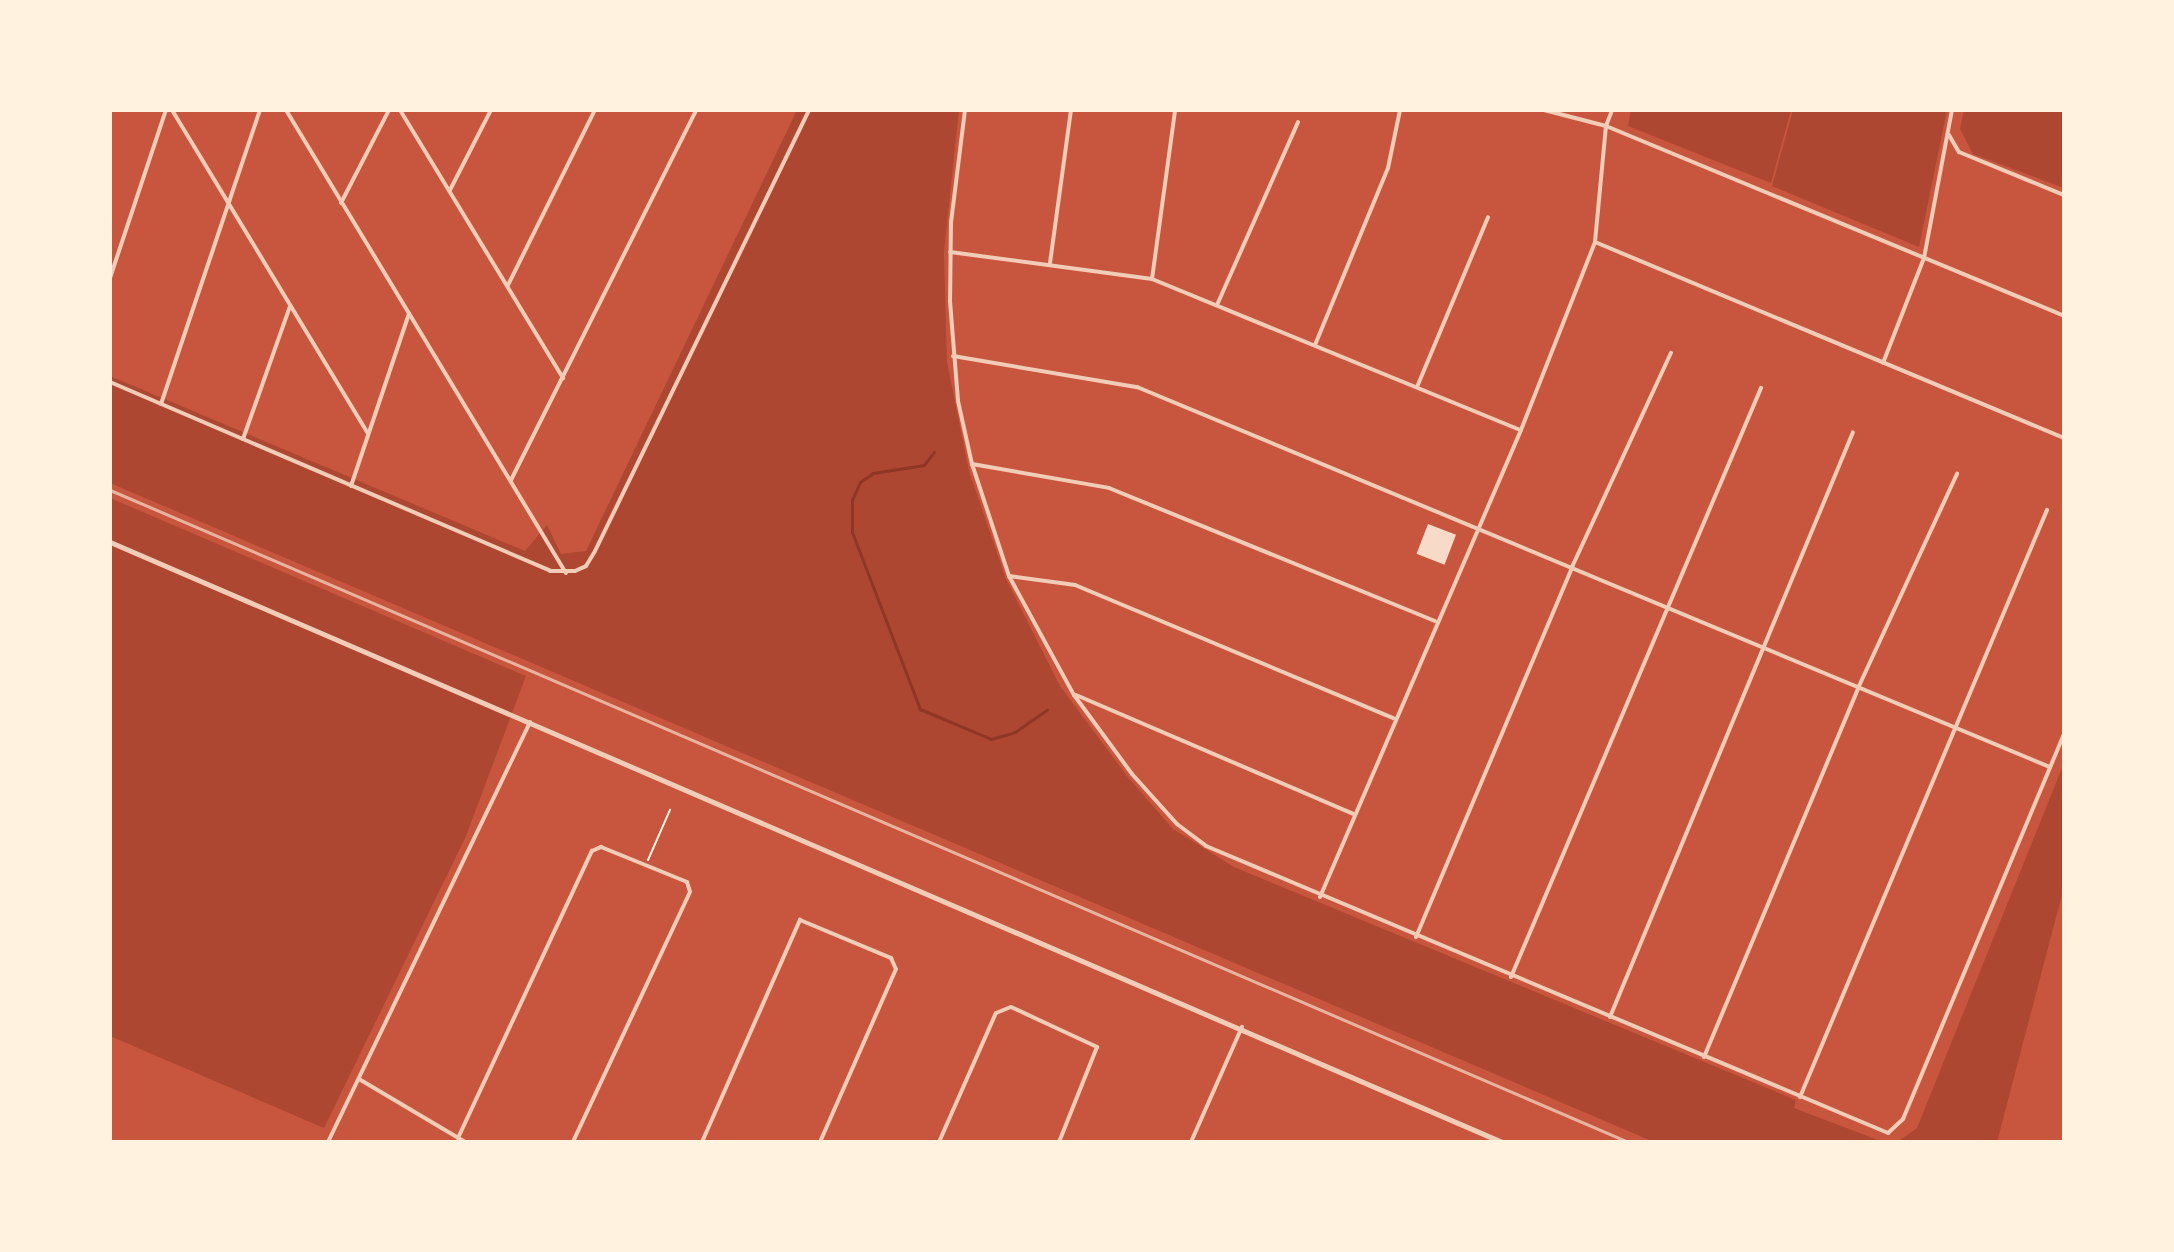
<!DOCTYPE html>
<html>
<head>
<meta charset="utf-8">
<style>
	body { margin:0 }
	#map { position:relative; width:2174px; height:1252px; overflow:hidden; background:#c8553d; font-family:"Space Grotesk",sans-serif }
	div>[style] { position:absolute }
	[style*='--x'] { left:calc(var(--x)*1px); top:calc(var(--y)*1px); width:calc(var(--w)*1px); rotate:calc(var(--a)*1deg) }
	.green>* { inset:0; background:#ae4732 }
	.stream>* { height:3px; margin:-1.5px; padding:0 1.5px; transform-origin:1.5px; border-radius:1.5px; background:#8f3625 }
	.building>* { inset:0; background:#f7dbc8; transform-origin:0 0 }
	.path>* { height:2px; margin:-1px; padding:0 1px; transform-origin:1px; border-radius:1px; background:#fff3e0 }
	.minor>* { height:4px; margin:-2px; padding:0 2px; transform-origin:2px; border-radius:2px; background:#f1ccb7 }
	.tertiary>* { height:5px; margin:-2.5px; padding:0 2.5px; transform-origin:2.5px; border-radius:2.5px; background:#f1ccb7 }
	.rail>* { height:3px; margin:-1.5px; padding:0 1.5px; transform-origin:1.5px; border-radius:1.5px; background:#e9b49f }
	span { translate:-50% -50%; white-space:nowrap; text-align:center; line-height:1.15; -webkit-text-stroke:6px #fff3e0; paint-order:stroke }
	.frame { position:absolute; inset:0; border:112px solid #fff3e0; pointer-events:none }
</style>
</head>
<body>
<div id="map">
	<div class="green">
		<div style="clip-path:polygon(797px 110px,959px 110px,944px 252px,947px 362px,969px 471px,1006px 579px,1060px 686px,1127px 776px,1173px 829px,1234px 867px,1796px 1100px,1794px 1108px,1883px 1142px,1897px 1142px,1917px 1128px,2064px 763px,2064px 887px,1997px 1142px,1654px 1142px,110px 483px,110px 376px,525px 551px,547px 525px,561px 554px,586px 551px)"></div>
		<div style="clip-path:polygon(1631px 110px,1791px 110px,1771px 183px,1628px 126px)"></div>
		<div style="clip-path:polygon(1793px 110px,1947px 110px,1919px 247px,1772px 186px)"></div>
		<div style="clip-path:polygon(1964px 110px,2064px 110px,2064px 188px,1973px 154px,1960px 129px)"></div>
		<div style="clip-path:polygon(110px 498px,526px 676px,466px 836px,324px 1128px,110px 1036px)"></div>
	</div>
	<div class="stream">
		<div style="--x:934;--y:452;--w:16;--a:128"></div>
		<div style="--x:924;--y:465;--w:52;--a:171.1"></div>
		<div style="--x:873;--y:473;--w:16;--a:145"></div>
		<div style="--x:860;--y:482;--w:20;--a:114"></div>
		<div style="--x:852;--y:500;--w:32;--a:90"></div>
		<div style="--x:852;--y:532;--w:190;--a:69"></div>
		<div style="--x:920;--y:709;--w:77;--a:22.9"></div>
		<div style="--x:991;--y:739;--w:25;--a:-16"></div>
		<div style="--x:1015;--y:732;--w:39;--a:-35"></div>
	</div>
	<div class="building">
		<div style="left:1428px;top:524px;width:30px;height:32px;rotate:21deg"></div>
	</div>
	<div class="path">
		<div style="--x:648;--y:860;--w:55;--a:-66.3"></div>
	</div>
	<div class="minor">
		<div style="--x:172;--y:110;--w:378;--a:58.8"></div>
		<div style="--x:286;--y:110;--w:541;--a:58.84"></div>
		<div style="--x:400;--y:110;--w:314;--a:58.7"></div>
		<div style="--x:965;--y:110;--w:113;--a:97.1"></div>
		<div style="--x:951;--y:222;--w:79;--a:90.7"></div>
		<div style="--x:950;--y:301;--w:100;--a:85.4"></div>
		<div style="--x:958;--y:401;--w:65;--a:77.5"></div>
		<div style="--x:972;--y:464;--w:118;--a:71.7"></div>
		<div style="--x:1009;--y:576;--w:136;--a:61.4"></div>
		<div style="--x:1074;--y:695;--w:98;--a:53.7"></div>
		<div style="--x:1132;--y:774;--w:67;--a:48"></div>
		<div style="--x:1177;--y:824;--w:36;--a:37"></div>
		<div style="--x:1206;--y:846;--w:740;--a:22.82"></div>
		<div style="--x:1888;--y:1133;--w:21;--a:-43"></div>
		<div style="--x:1903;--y:1119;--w:417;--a:-67.3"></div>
		<div style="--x:1544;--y:110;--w:64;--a:14.5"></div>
		<div style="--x:1606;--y:126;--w:496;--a:22.5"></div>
		<div style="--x:1949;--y:135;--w:20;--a:60"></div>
		<div style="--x:1959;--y:152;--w:113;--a:22.3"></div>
		<div style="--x:450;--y:190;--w:90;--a:-62.9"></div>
		<div style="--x:341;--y:203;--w:105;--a:-62.7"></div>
		<div style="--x:1595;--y:242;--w:508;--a:22.68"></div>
		<div style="--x:950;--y:252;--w:204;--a:7.6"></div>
		<div style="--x:1152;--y:279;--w:398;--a:22.3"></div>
		<div style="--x:1050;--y:263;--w:154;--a:-82.2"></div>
		<div style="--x:110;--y:278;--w:177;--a:-71.6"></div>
		<div style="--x:1152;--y:279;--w:171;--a:-82.2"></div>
		<div style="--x:508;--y:285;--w:195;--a:-63.6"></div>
		<div style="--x:1217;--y:305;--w:200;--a:-66.1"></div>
		<div style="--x:1315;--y:345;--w:191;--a:-67.6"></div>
		<div style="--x:1388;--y:168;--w:59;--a:-78.3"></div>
		<div style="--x:953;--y:356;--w:187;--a:9.6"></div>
		<div style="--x:1137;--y:387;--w:989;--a:22.6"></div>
		<div style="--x:1883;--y:363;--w:113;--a:-68.7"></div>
		<div style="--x:1924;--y:258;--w:151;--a:-79.3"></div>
		<div style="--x:110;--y:382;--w:479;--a:23.2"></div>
		<div style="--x:550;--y:571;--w:25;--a:0"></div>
		<div style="--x:575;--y:571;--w:12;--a:-24"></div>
		<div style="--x:586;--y:566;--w:17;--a:-59"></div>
		<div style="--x:595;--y:551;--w:490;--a:-64.1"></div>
		<div style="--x:1417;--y:387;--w:184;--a:-67.3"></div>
		<div style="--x:161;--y:404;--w:310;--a:-71.4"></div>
		<div style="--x:243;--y:439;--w:141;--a:-70.5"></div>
		<div style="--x:972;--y:464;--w:139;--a:9.9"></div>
		<div style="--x:1109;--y:488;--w:352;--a:22.2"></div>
		<div style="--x:511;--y:480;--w:414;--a:-63.4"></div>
		<div style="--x:351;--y:486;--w:182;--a:-71.4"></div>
		<div style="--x:1009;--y:576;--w:67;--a:7.8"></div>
		<div style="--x:1075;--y:585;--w:345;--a:22.7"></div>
		<div style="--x:1076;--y:695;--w:301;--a:23.2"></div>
		<div style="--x:1320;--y:897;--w:508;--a:-66.71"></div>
		<div style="--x:1521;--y:430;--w:202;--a:-68.5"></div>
		<div style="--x:1595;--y:242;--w:117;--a:-84.6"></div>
		<div style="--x:1606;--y:126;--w:17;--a:-69"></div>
		<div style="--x:1416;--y:937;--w:402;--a:-67.1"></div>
		<div style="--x:1572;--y:567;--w:236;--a:-65.2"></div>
		<div style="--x:1511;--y:977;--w:640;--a:-67"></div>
		<div style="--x:1610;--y:1017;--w:633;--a:-67.44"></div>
		<div style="--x:1704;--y:1057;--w:402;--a:-67.3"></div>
		<div style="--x:1859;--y:686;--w:234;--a:-65.2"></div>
		<div style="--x:359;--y:1079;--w:123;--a:30.7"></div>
		<div style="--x:1800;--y:1097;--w:637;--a:-67.18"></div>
		<div style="--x:458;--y:1138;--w:317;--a:-65"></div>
		<div style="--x:592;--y:851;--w:10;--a:-24"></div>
		<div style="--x:601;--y:847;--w:93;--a:22.1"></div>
		<div style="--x:687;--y:882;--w:10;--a:73"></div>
		<div style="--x:690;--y:892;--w:276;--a:115.1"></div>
		<div style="--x:328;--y:1142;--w:466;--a:-64.3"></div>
		<div style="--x:702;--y:1142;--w:243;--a:-66.2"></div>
		<div style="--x:800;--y:920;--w:99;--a:22.7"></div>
		<div style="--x:891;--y:958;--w:12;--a:66"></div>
		<div style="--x:896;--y:969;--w:189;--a:113.7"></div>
		<div style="--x:939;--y:1142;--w:141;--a:-66.2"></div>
		<div style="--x:996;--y:1013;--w:16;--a:-22"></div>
		<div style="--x:1011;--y:1007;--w:95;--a:24.9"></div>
		<div style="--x:1097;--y:1047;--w:102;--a:111.8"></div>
		<div style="--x:1191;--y:1142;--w:126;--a:-66.1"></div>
	</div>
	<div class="tertiary">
		<div style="--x:110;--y:542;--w:1516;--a:23.32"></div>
	</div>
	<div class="rail">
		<div style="--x:110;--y:490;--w:1652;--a:23.24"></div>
	</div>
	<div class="frame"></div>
</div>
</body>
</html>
